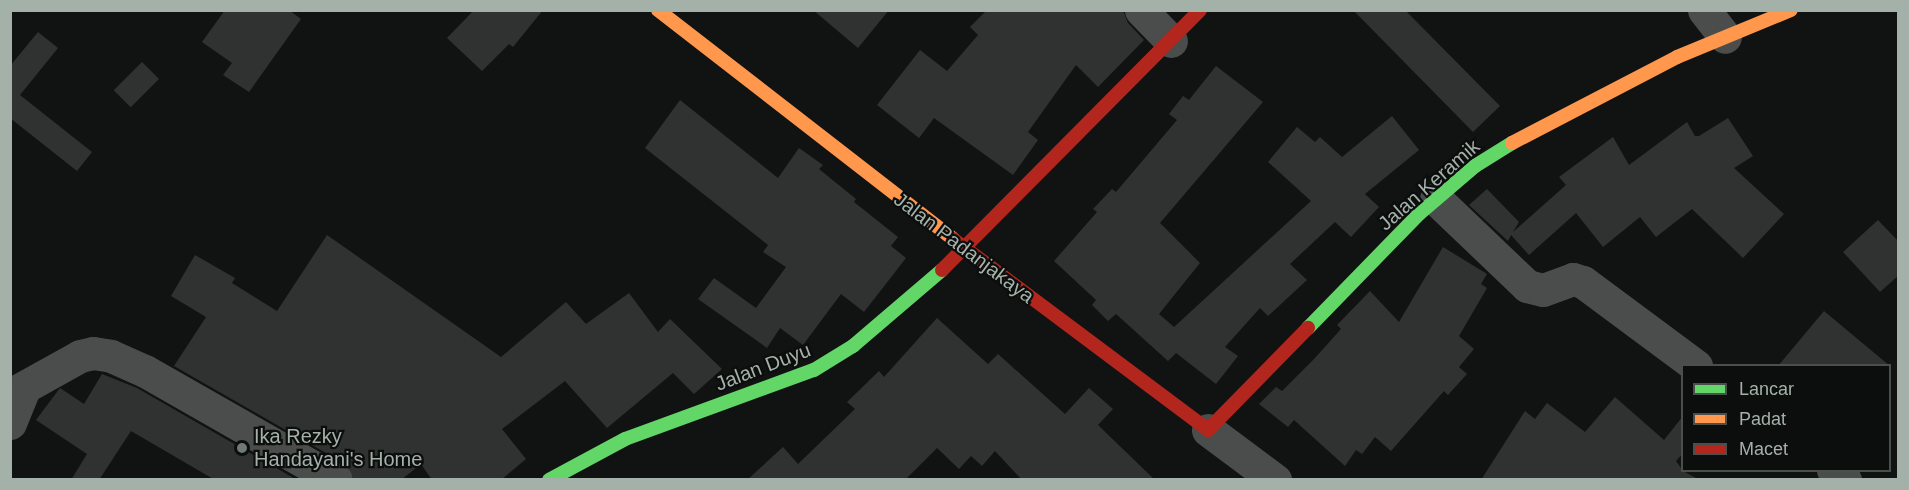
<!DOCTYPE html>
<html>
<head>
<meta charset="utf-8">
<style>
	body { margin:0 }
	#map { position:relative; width:1909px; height:490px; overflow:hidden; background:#111212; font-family:Arial,sans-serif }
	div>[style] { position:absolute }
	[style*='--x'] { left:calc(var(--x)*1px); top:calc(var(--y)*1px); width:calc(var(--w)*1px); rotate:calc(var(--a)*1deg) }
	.building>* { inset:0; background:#303231; transform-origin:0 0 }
	.street>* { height:33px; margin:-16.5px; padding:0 16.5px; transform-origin:16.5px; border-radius:16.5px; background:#4a4d4b }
	.fast>* { height:14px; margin:-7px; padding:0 7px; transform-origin:7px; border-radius:7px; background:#63d668 }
	.slow>* { height:14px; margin:-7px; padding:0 7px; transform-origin:7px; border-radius:7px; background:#ff974d }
	.jam>* { height:14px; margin:-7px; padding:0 7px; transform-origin:7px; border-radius:7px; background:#b3261e }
	.dots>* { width:16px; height:16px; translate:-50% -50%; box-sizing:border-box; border:3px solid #0c0d0d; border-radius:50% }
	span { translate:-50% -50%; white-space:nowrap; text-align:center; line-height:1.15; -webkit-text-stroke:4.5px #0c0d0d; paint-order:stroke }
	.street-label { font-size:20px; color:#a4b1a9 }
	.poi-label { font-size:20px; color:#a4b1a9 }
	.left { translate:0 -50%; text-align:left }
	.frame { position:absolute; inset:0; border:12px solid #a4b1a9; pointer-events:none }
	.legend { position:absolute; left:1681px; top:364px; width:210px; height:108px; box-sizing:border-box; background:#0c0d0d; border:2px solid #494f4b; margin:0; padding:8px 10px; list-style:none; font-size:18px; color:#a4b1a9 }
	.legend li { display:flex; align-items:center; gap:12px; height:30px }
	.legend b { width:30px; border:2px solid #494f4b }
</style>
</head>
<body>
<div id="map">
	<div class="building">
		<div style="clip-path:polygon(225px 10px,289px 10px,301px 19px,249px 92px,223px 75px,232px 63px,202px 42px)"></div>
		<div style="clip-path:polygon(474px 10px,543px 10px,513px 47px,509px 44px,482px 71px,447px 38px)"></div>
		<div style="clip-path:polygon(813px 10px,889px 10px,858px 48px)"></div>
		<div style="clip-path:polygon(987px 10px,1123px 10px,1128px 23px,1144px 40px,1098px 87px,1076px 65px,1028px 132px,1038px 140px,1013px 175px,934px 118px,919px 138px,877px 105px,920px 50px,947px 71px,978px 35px,970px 27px)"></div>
		<div style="clip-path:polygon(1353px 10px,1405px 10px,1500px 106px,1473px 132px)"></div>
		<div style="clip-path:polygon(38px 32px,58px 48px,20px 95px,92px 152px,77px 171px,10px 118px,10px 66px)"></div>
		<div style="left:142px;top:62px;width:24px;height:40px;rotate:45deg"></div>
		<div style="clip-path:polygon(1216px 66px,1263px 102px,1160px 223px,1200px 263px,1159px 314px,1174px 327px,1311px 201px,1268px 162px,1297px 127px,1315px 142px,1320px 137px,1342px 157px,1392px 116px,1419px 150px,1365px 194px,1379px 207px,1351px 237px,1335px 222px,1290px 264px,1307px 280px,1268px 316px,1260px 308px,1225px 347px,1238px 356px,1216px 384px,1176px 353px,1168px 361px,1116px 314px,1108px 321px,1092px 305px,1096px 300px,1054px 261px,1097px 212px,1093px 209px,1112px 189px,1116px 192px,1177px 120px,1169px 114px,1183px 96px,1189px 100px)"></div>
		<div style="clip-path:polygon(680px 100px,778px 178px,799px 148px,823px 165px,819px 169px,856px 199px,854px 202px,898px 237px,891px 246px,906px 258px,864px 312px,841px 294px,803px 345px,780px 328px,767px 348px,698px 299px,714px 278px,756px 308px,786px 267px,763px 252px,768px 245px,645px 148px)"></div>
		<div style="clip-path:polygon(1728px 118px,1753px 156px,1734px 168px,1784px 214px,1743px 258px,1692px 209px,1656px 237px,1640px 217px,1603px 247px,1576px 213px,1529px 255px,1511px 235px,1508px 241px,1469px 205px,1487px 189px,1519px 222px,1513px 232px,1566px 185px,1559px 177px,1613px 137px,1629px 165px,1687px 122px,1695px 136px,1699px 136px)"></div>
		<div style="clip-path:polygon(1878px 220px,1899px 242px,1899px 275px,1880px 292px,1843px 252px)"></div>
		<div style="clip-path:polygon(327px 235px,501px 357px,566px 302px,586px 324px,629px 293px,658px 332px,670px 319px,722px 369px,694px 394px,673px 373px,607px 428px,565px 381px,502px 429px,526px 459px,501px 480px,432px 480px,421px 464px,401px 480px,355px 480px,345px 464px,174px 366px,206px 317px,171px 296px,195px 255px,235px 278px,232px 283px,277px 311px)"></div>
		<div style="clip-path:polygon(1443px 247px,1487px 274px,1481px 284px,1487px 288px,1459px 336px,1474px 349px,1459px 367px,1467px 374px,1448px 395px,1444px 391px,1391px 451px,1375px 437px,1362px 454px,1356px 450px,1345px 466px,1294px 420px,1288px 427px,1259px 404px,1276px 387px,1282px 391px,1314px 359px,1341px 329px,1337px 325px,1370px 291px,1399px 322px)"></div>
		<div style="clip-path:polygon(1824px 311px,1890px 366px,1778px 366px)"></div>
		<div style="clip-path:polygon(937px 318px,988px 364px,998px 354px,1065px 414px,1089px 388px,1113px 409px,1098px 425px,1155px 480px,1022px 480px,995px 451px,982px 466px,971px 456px,959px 469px,937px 448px,905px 480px,747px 480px,783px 447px,798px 464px,855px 409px,847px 402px,879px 371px,884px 377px)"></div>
		<div style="clip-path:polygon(102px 374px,137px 388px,297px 480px,215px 480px,131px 431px,99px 480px,71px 480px,87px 454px,36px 420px,60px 388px,84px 404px)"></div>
		<div style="clip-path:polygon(1615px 397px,1664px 440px,1683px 416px,1683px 453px,1676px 461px,1683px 471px,1700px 480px,1481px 480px,1525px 411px,1535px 419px,1547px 403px,1585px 432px)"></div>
	</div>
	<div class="street">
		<div style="--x:1141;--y:10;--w:43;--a:45.9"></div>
		<div style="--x:1704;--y:10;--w:34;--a:52"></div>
		<div style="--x:1436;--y:199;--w:126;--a:43.7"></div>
		<div style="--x:1527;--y:286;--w:16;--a:14"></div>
		<div style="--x:1543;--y:290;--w:32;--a:-20"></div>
		<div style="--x:1573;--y:279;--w:10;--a:17"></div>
		<div style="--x:1583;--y:282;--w:141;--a:36.6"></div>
		<div style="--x:10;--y:395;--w:80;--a:-29.1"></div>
		<div style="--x:80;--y:356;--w:13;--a:-13"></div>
		<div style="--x:93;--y:353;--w:18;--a:9"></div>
		<div style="--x:111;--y:356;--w:37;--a:24"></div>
		<div style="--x:145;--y:371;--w:220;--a:29.7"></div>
		<div style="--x:10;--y:423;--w:37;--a:-68"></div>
		<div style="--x:1208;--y:430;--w:84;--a:36.7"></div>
		<div style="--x:1833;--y:470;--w:16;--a:40"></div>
	</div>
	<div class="fast">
		<div style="--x:1308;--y:328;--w:159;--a:-45.8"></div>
		<div style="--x:1419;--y:214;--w:74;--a:-40.6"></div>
		<div style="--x:1475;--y:166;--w:44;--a:-31.9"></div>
		<div style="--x:549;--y:480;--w:86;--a:-28.3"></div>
		<div style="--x:625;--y:439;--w:201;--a:-20.1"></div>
		<div style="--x:814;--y:370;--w:46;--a:-31.6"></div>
		<div style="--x:853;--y:346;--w:117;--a:-40.5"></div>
	</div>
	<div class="slow">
		<div style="--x:658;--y:10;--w:373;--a:37.8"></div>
		<div style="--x:1512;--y:143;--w:186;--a:-27.5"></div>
		<div style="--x:1677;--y:57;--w:123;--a:-22.4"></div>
	</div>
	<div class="jam">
		<div style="--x:953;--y:239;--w:319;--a:36.8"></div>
		<div style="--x:1208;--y:430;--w:143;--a:-45.6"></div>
		<div style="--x:942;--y:270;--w:366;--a:-45.2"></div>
	</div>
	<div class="dots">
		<div style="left:242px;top:448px;background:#717974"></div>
	</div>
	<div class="street-label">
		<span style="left:1429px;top:185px;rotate:-41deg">Jalan Keramik</span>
		<span style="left:964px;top:248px;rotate:37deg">Jalan Padanjakaya</span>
		<span style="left:763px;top:367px;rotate:-21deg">Jalan Duyu</span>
	</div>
	<div class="poi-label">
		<span class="left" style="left:254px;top:448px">Ika Rezky<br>Handayani's Home</span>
	</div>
	<div class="frame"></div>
	<ul class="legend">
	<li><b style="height:8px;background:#63d668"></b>Lancar</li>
	<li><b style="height:8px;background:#ff974d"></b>Padat</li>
	<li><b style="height:8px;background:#b3261e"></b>Macet</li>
	</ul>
</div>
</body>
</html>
